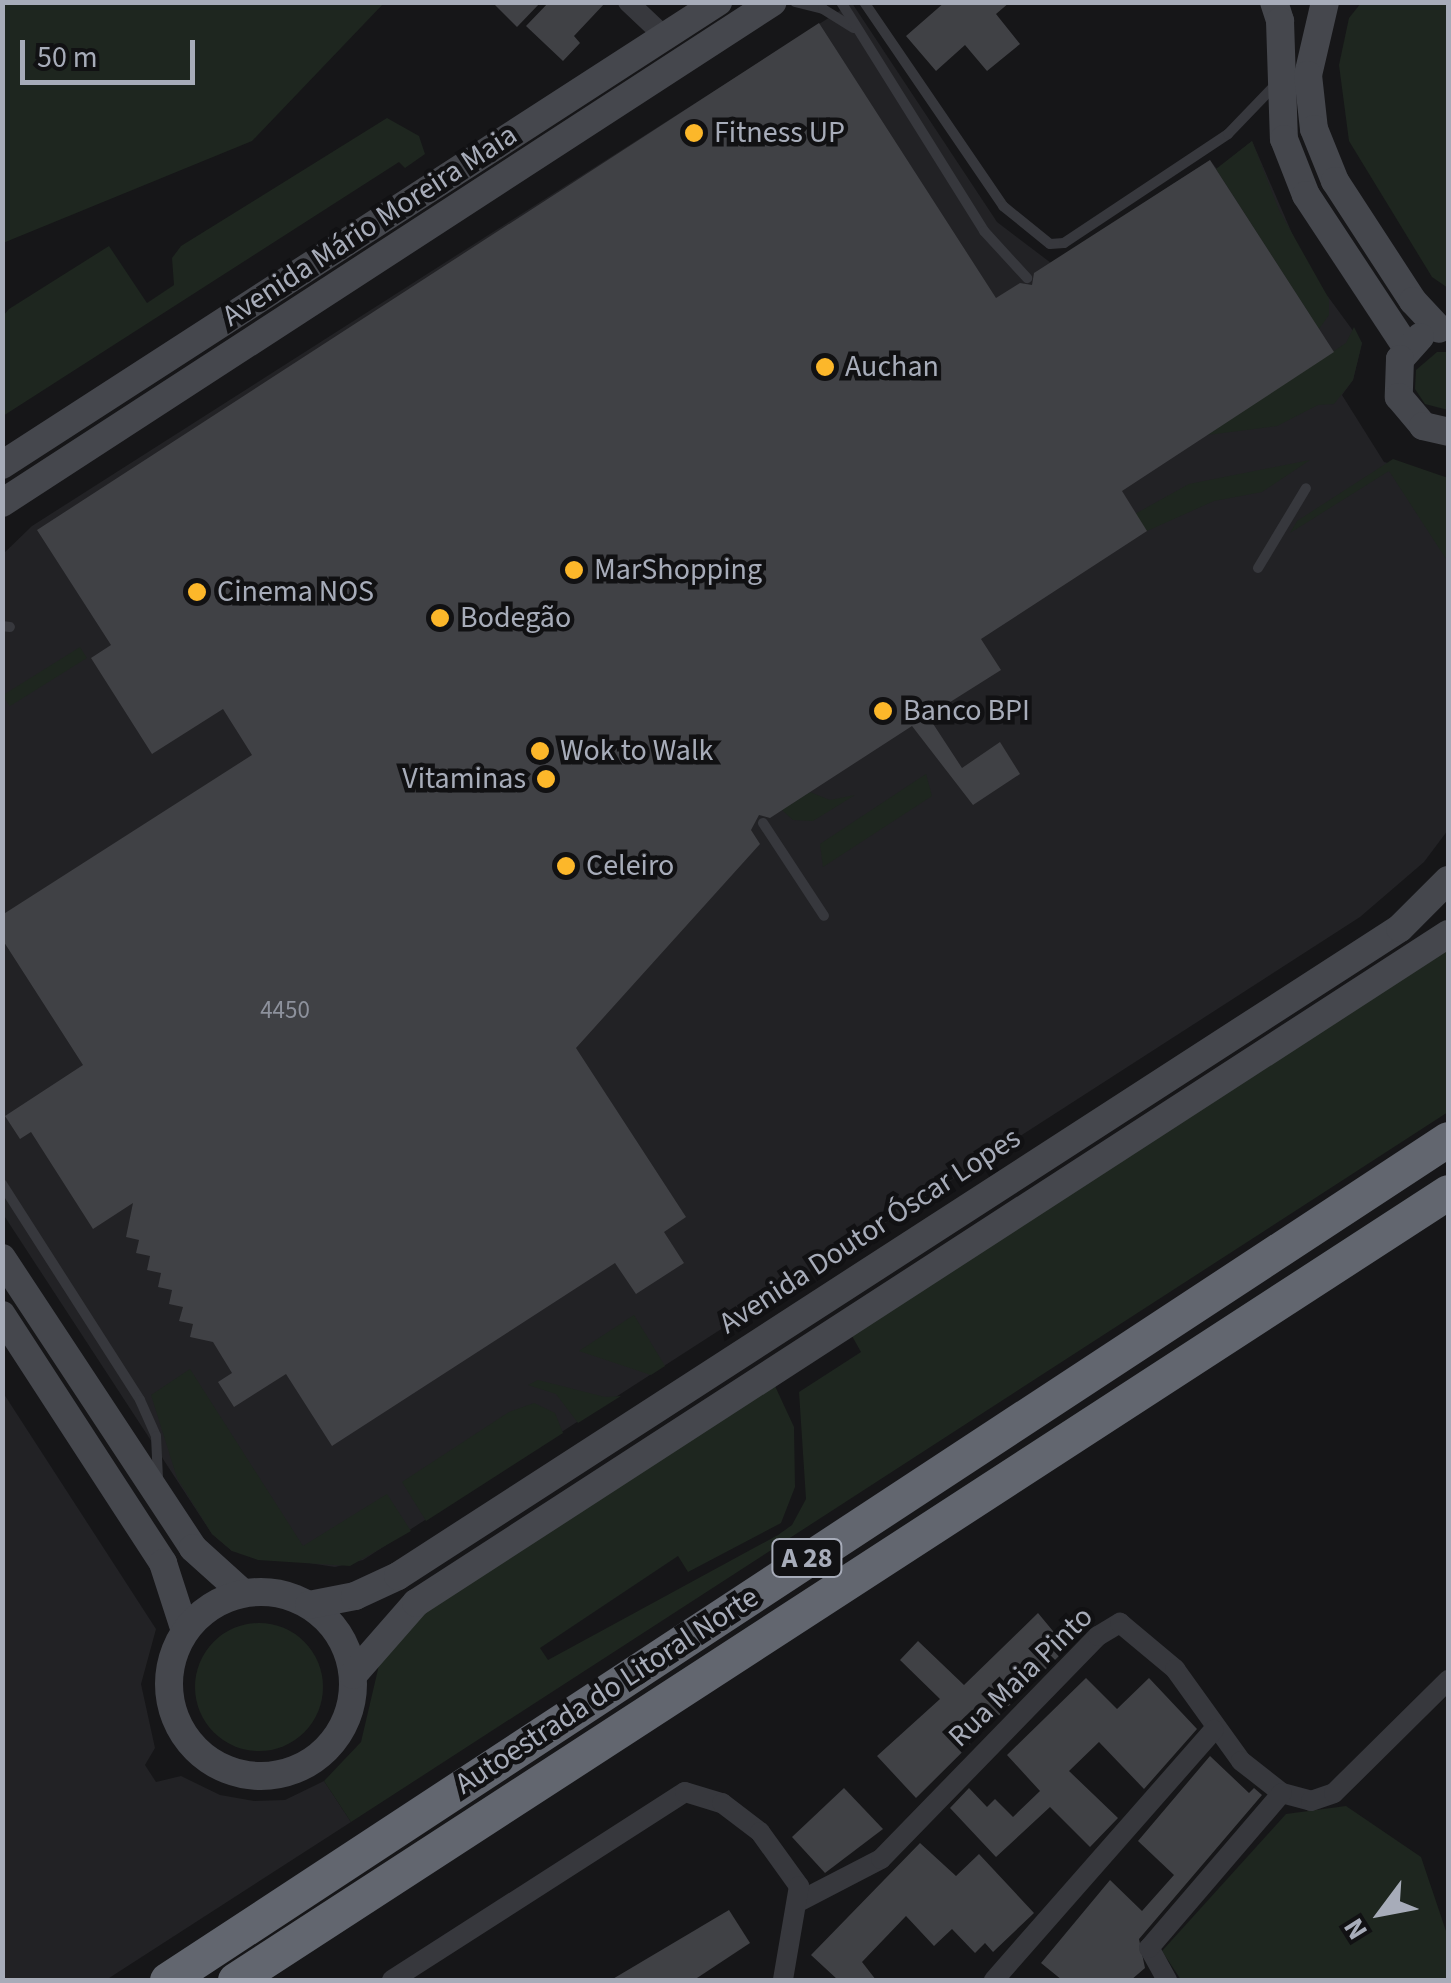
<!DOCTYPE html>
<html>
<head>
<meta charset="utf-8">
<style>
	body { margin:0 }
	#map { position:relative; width:1451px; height:1983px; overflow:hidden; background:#161618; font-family:"Source Sans 3",sans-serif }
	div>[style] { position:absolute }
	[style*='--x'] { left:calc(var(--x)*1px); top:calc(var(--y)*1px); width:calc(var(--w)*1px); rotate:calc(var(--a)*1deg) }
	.built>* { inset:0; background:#222225 }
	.green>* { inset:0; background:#1e261f; transform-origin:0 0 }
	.round { border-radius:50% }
	.building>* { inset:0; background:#404145 }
	.lane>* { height:10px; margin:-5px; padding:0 5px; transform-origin:5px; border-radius:5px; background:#37383d }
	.street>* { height:20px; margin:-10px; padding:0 10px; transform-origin:10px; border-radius:10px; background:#37383d }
	.secondary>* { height:28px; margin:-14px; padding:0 14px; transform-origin:14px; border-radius:14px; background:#45474d }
	.secondary>.ring { margin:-14px; padding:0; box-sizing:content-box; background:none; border:28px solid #45474d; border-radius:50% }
	.highway>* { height:35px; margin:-17.5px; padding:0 17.5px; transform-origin:17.5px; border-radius:17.5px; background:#62666f }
	.dots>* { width:28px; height:28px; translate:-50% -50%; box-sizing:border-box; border:5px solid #111113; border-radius:50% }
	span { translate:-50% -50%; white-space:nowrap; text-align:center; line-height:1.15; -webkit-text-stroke:9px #111113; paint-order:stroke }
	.number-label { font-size:25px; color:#8d919c }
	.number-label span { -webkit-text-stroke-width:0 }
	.shield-label span { padding:2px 8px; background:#111113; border:2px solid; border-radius:8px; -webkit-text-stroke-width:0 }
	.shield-label { font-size:28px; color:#a7acb9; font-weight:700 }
	.poi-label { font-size:30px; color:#a7acb9 }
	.left { translate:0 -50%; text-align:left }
	.right { translate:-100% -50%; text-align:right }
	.street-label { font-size:30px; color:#a7acb9 }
	.frame { position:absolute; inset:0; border:5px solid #a7acb9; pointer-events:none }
	.north { position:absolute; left:1331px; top:1863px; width:100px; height:100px; -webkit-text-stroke:8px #111113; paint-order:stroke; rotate:238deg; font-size:28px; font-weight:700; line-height:40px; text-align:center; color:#a7acb9 }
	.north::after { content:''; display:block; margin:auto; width:35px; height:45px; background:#a7acb9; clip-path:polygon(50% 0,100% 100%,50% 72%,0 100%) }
	.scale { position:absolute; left:20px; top:40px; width:175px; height:45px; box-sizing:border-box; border:5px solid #a7acb9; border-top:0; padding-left:12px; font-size:30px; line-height:35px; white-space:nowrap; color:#a7acb9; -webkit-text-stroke:8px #111113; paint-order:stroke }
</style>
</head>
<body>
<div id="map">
	<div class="built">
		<div style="clip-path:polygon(852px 3px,997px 222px,1051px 263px,1210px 160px,1217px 169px,1252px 141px,1307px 268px,1362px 343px,1353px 380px,1342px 395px,1384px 462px,1448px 478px,1448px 830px,1424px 862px,1360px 917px,363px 1560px,335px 1567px,232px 1551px,212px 1534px,3px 1214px,2px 555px,32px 526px)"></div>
		<div style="clip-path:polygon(2px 1391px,156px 1629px,141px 1684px,155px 1748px,145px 1765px,156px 1782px,181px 1776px,220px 1795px,254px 1801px,285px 1800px,324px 1781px,351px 1822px,106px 1980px,3px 1980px)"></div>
	</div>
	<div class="green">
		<div style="clip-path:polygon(3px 2px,384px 2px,384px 3px,252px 141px,3px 243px)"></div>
		<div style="clip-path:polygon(1361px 3px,1448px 3px,1448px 288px,1432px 277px,1349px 141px,1339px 65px,1349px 18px)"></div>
		<div style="clip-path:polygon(387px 118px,419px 136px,425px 154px,405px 168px,399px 162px,3px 416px,3px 316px,9px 309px,109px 246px,147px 303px,174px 285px,172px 258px,181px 246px)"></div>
		<div style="clip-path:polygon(1252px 141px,1279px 210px,1329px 299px,1329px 315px,1319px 329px,1216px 169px)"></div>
		<div style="clip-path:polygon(1354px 327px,1362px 343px,1353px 380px,1334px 404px,1318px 405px,1277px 426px,1207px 435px,1346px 343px)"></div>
		<div style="clip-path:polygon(1437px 352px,1448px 352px,1448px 410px,1425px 404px,1415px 389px,1416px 370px)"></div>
		<div style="clip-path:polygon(1393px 459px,1448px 478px,1448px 562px,1389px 471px,1290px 533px,1297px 521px)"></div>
		<div style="clip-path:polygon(1310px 460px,1262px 492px,1214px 501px,1147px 531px,1135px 514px,1189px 484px)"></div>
		<div style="left:80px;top:647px;width:13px;height:91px;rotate:58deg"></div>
		<div style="clip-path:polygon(926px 774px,932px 796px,823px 867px,820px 844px)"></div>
		<div style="clip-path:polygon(810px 792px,830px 800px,855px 795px,813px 821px,793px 820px,782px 810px)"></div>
		<div style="clip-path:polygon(1448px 950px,1448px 1112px,351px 1822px,324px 1781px,361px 1742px,379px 1665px,413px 1620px,775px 1386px,794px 1427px,795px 1487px,781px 1523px,688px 1572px,678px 1556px,540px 1648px,548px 1660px,778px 1535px,792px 1525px,806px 1499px,799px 1392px,861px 1352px,852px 1336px)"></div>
		<div style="clip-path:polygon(634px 1315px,665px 1366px,651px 1375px,579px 1351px)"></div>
		<div style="clip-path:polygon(190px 1369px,303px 1546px,387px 1494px,411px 1531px,350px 1566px,258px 1560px,232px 1551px,212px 1534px,177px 1478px,151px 1395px)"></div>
		<div style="clip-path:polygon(538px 1380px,605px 1397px,621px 1396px,578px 1423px,556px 1394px,528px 1385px)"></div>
		<div style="clip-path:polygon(534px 1403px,555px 1413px,563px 1433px,426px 1521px,402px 1482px,509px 1412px)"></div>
		<div class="round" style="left:195px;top:1623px;width:128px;height:128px"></div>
		<div style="clip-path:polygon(1346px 1806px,1421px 1857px,1448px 1937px,1448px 1980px,1181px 1980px,1162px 1951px,1286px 1814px)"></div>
	</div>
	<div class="building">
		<div style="clip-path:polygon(492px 2px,541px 2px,517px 27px)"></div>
		<div style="clip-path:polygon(549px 2px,606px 2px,574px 36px,580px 43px,563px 61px,526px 26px)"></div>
		<div style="clip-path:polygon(945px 2px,1010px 2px,996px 14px,1020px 44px,987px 71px,965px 45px,936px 71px,906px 36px)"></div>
		<div style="clip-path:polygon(819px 23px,996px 298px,1020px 283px,1032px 285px,1034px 273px,1210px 160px,1334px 352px,1122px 491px,1147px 531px,981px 639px,1001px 670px,928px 716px,962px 768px,1000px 742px,1020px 774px,973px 805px,912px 726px,770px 818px,759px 815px,751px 830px,760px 844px,576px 1048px,686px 1217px,664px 1232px,684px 1263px,636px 1294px,615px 1263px,332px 1446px,286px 1374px,234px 1407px,218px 1382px,232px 1373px,213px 1342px,190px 1337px,193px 1324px,179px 1321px,183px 1307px,169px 1304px,172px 1290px,158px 1287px,161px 1273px,147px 1270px,150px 1256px,136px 1253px,139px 1240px,126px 1237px,133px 1203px,93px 1229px,31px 1132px,20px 1139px,5px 1116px,83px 1065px,2px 939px,2px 915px,252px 755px,223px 709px,152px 754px,91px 658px,111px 645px,37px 530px)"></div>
		<div style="clip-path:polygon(1038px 1613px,1067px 1648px,916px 1798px,877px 1756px,940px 1699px,900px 1660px,918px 1641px,964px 1685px)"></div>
		<div style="clip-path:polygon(1086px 1678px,1117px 1709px,1149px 1678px,1197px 1729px,1144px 1789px,1099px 1742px,1069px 1771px,1118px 1818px,1090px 1847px,1050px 1807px,996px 1857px,950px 1808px,969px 1788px,987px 1807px,995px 1799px,1013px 1817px,1040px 1791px,1007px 1755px)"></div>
		<div style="clip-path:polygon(1210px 1756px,1249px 1793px,1254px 1788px,1262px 1795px,1139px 1939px,1145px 1968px,1131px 1980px,1062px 1980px,1041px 1963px,1110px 1880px,1142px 1911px,1174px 1875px,1138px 1841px)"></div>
		<div style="clip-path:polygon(844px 1788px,883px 1829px,825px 1873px,792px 1837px)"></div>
		<div style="clip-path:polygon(920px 1843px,956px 1876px,979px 1854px,1034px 1913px,993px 1952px,985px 1943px,975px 1953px,952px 1929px,934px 1946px,906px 1916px,862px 1962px,876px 1980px,838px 1980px,811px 1955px)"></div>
		<div style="clip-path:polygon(729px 1910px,750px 1943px,694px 1980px,611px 1980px)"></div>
	</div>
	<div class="lane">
		<div style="--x:795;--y:2;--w:29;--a:14"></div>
		<div style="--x:823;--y:9;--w:36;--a:32"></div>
		<div style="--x:841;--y:2;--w:270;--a:58"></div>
		<div style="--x:984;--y:231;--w:64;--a:47.5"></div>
		<div style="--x:864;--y:2;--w:247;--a:55.7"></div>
		<div style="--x:1003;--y:206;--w:60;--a:39"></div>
		<div style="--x:1050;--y:244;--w:14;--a:-4"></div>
		<div style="--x:1064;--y:243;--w:197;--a:-33.6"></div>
		<div style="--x:1228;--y:134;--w:72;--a:-46.1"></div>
		<div style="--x:1258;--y:568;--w:93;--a:-59"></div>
		<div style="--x:2;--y:626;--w:8;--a:7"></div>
		<div style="--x:763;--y:823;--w:111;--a:56.7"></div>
		<div style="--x:2;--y:1184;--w:256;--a:57.4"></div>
		<div style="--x:140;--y:1400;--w:39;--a:66"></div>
		<div style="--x:156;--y:1436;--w:43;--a:87.3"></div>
	</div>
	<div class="street">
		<div style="--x:628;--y:2;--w:50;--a:43.4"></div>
		<div style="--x:800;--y:1901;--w:91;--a:-27.4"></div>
		<div style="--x:881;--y:1859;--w:311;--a:-45.8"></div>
		<div style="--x:1098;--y:1636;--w:26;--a:-31"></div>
		<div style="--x:1120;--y:1623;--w:72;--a:39.9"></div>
		<div style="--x:1175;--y:1669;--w:113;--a:54.3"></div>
		<div style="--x:1241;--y:1761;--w:52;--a:38"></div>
		<div style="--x:1282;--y:1793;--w:30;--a:15"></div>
		<div style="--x:1311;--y:1801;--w:24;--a:-19"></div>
		<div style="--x:1334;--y:1793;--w:161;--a:-44.7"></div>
		<div style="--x:392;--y:1980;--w:348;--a:-32.7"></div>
		<div style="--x:685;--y:1792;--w:39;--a:17"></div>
		<div style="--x:722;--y:1803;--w:48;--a:37.3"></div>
		<div style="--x:760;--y:1832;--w:67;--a:54.2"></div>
		<div style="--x:799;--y:1886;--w:95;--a:99.7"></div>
		<div style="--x:994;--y:1980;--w:333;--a:-48.7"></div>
		<div style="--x:1167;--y:1980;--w:37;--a:-119"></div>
		<div style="--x:1149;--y:1948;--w:204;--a:-49.4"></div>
	</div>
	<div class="secondary">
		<div style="--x:1274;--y:2;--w:20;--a:72"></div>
		<div style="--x:1280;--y:21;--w:118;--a:88.1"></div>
		<div style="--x:1284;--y:139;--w:60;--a:68.6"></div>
		<div style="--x:1306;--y:195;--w:183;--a:56.6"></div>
		<div style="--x:1325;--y:2;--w:75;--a:103.1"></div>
		<div style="--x:1308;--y:75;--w:54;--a:83.7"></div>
		<div style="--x:1314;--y:129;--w:56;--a:68"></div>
		<div style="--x:1335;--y:181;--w:143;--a:57"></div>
		<div style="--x:1413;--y:301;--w:38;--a:47"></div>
		<div style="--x:1420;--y:337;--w:30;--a:132"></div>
		<div style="--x:1400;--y:359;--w:38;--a:92"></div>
		<div style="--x:1399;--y:397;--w:38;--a:50"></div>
		<div style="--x:1423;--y:426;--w:26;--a:13"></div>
		<div style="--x:2;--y:465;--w:853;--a:-32.89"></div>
		<div style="--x:2;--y:503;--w:919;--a:-33.02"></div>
		<div style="--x:2;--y:1258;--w:347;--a:56.6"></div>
		<div style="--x:193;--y:1548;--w:67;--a:42"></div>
		<div style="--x:2;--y:1315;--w:296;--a:57"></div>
		<div style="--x:163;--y:1563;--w:71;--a:72.1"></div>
		<div class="ring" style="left:169px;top:1592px;width:156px;height:156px"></div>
		<div style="--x:309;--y:1605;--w:47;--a:-11.1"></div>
		<div style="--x:355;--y:1596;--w:47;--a:-24.9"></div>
		<div style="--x:398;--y:1576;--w:1193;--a:-32.89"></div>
		<div style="--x:1400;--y:928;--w:68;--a:-45"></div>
		<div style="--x:353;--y:1675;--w:96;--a:-48.8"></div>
		<div style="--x:416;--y:1603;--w:1230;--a:-32.95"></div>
	</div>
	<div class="highway">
		<div style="--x:167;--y:1980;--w:1532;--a:-33.29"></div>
		<div style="--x:235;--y:1980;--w:1446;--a:-33.01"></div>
	</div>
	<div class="dots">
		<div style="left:694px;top:133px;background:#fcb72a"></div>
		<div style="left:825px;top:367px;background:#fcb72a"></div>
		<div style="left:574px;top:570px;background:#fcb72a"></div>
		<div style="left:197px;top:592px;background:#fcb72a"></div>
		<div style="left:440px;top:618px;background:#fcb72a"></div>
		<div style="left:883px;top:711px;background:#fcb72a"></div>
		<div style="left:540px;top:751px;background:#fcb72a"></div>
		<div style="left:546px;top:779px;background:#fcb72a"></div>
		<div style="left:566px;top:866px;background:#fcb72a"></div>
	</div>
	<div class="number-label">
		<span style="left:285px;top:1010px">4450</span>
	</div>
	<div class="shield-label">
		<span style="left:807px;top:1558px">A 28</span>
	</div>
	<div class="poi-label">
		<span class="left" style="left:714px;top:133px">Fitness UP</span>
		<span class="left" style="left:845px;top:367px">Auchan</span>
		<span class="left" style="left:594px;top:570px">MarShopping</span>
		<span class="left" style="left:217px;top:592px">Cinema NOS</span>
		<span class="left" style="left:460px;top:618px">Bodegão</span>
		<span class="left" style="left:903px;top:711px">Banco BPI</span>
		<span class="left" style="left:560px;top:751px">Wok to Walk</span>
		<span class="right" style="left:526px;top:779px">Vitaminas</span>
		<span class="left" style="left:586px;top:866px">Celeiro</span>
	</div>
	<div class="street-label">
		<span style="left:370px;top:226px;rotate:-33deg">Avenida Mário Moreira Maia</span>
		<span style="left:870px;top:1231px;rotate:-33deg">Avenida Doutor Óscar Lopes</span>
		<span style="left:1021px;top:1677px;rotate:-44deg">Rua Maia Pinto</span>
		<span style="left:607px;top:1691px;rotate:-33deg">Autoestrada do Litoral Norte</span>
	</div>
	<div class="frame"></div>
	<div class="north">N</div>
	<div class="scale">50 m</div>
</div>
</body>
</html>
